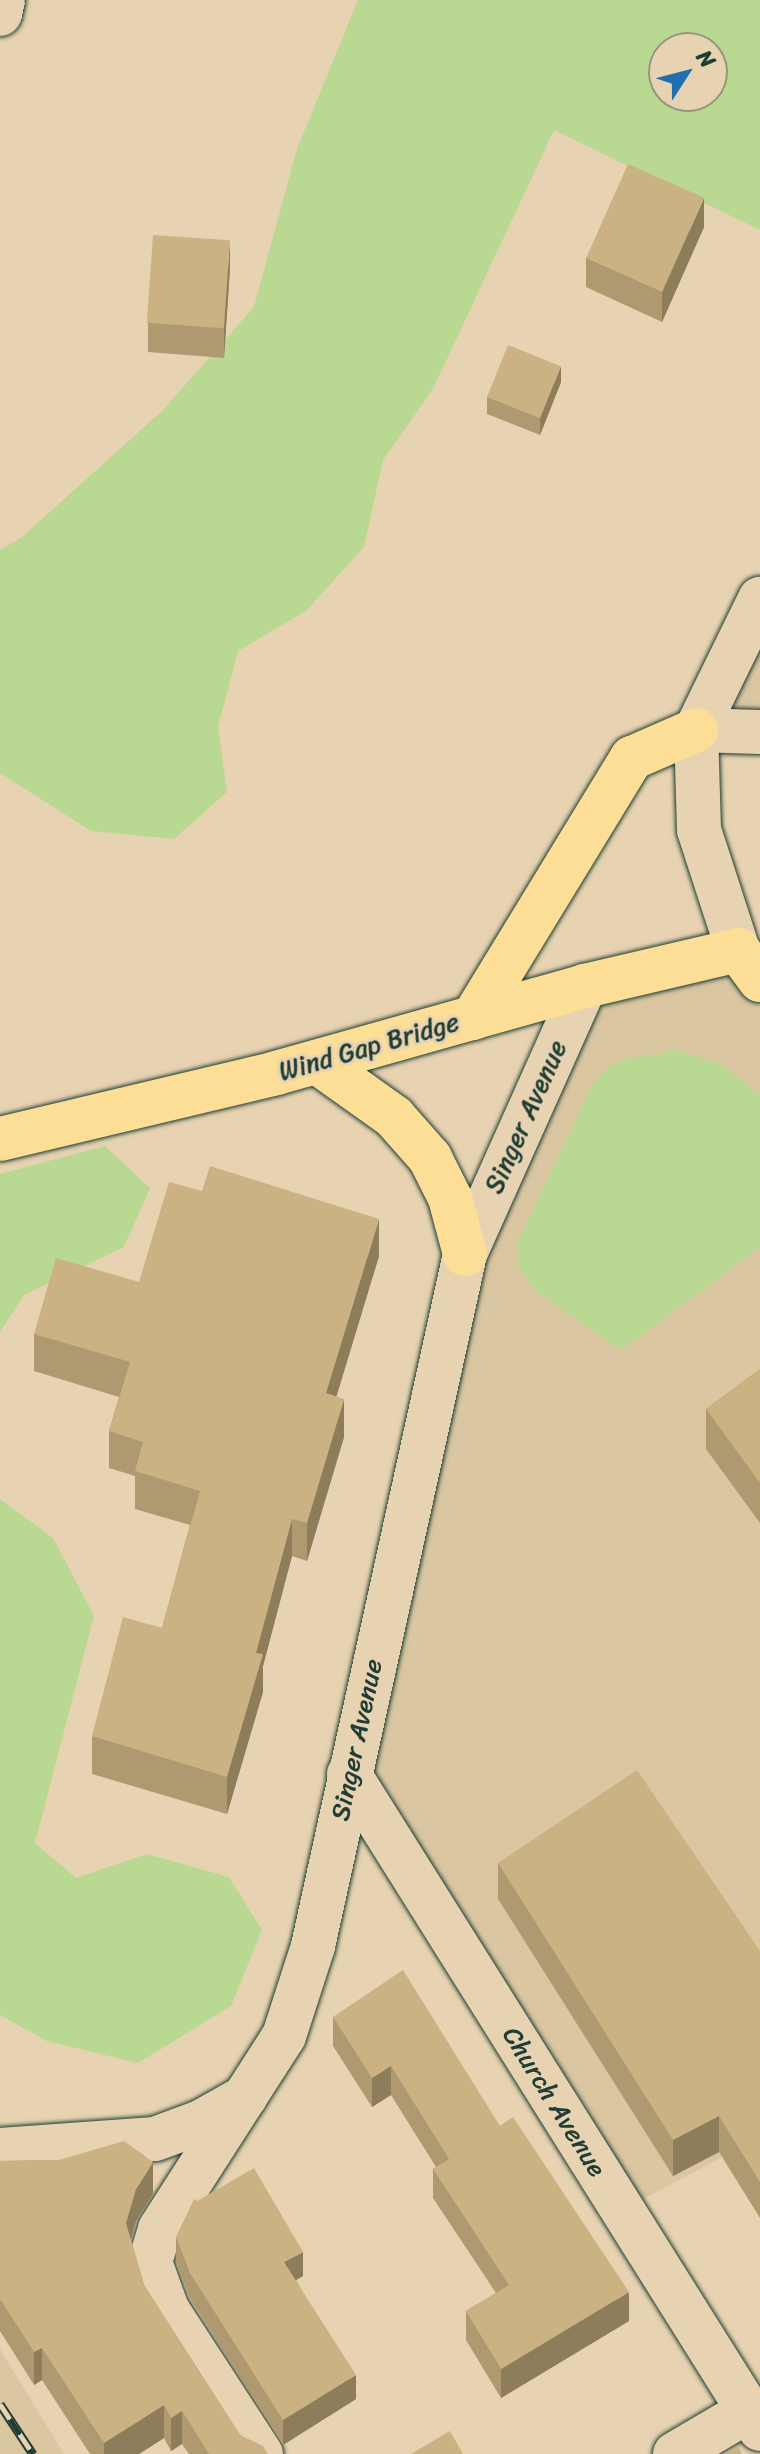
<!DOCTYPE html>
<html>
<head>
<meta charset="utf-8">
<style>
	body { margin:0 }
	#map { position:relative; width:760px; height:2454px; overflow:hidden; background:#e7d3b1; font-family:Sriracha,sans-serif }
	div>[style] { position:absolute }
	[style*='--x'] { left:calc(var(--x)*1px); top:calc(var(--y)*1px); width:calc(var(--w)*1px); rotate:calc(var(--a)*1deg) }
	.built>* { inset:0; background:#dac6a1 }
	.green>* { inset:0; background:#b9d891 }
	.roads { filter:drop-shadow(0 0 2px #1f3d34) drop-shadow(0 0 2px #1f3d34) }
	.minor>* { height:44px; margin:-22px; padding:0 22px; transform-origin:22px; border-radius:22px; background:#e7d3b1 }
	.tertiary>* { height:44px; margin:-22px; padding:0 22px; transform-origin:22px; border-radius:22px; background:#e7d3b1 }
	.primary>* { height:44px; margin:-22px; padding:0 22px; transform-origin:22px; border-radius:22px; background:#fcde96 }
	.rail>* { height:9px; margin-top:-4.5px; transform-origin:0; background:repeating-linear-gradient(90deg,#e7d3b1 0 18px,#1f3d34 0 36px); box-sizing:border-box; border-block:2px solid #1f3d34 }
	.wall>* { inset:0; background:#ae9970 }
	.shaded-wall>* { inset:0; background:#8d7d5b }
	.building>* { inset:0; background:#cab282; transform-origin:0 0 }
	span { translate:-50% -50%; white-space:nowrap; text-align:center; line-height:1.15; -webkit-text-stroke:6px #e7d3b1; paint-order:stroke }
	.street-label { font-size:26px; color:#1f3d34 }
	.north { position:absolute; left:648px; top:32px; width:80px; height:80px; box-sizing:border-box; background:#e7d3b1; border:2px solid #97977f; border-radius:50%; rotate:54deg; font-size:22px; font-weight:700; line-height:32px; text-align:center; color:#1f3d34 }
	.north::after { content:''; display:block; margin:auto; width:28px; height:36px; background:#1f6fb2; clip-path:polygon(50% 0,100% 100%,50% 72%,0 100%) }
</style>
</head>
<body>
<div id="map">
	<div class="built">
		<div style="clip-path:polygon(760px 599px,760px 732px,696px 730px)"></div>
		<div style="clip-path:polygon(738px 950px,760px 980px,760px 2137px,621px 2211px,349px 1774px,465px 1254px,585px 986px)"></div>
		<div style="clip-path:polygon(0 2349px,64px 2454px,0 2454px)"></div>
	</div>
	<div class="green">
		<div style="clip-path:polygon(evenodd,358px 0,760px 0,760px 230px,554px 130px,433px 389px,383px 460px,364px 547px,306px 611px,238px 651px,218px 727px,227px 792px,174px 839px,91px 831px,0 773px,0 550px,22px 537px,163px 410px,254px 307px,297px 149px,358px 0,664px 48px,712px 48px,712px 96px,664px 96px,664px 48px)"></div>
		<div style="clip-path:polygon(677px 1050px,721px 1064px,760px 1095px,760px 1247px,621px 1350px,534px 1290px,519px 1267px,517px 1243px,593px 1084px,607px 1068px,625px 1059px)"></div>
		<div style="clip-path:polygon(105px 1146px,150px 1188px,124px 1247px,24px 1295px,0 1332px,0 1174px)"></div>
		<div style="clip-path:polygon(0 1499px,53px 1538px,94px 1616px,35px 1843px,76px 1878px,147px 1854px,229px 1877px,262px 1930px,231px 2006px,138px 2063px,47px 2041px,0 2015px)"></div>
	</div>
	<div class="roads">
		<div class="minor">
			<div style="--x:0;--y:14;--w:14;--a:-78"></div>
			<div style="--x:696;--y:730;--w:64;--a:1.8"></div>
			<div style="--x:349;--y:1774;--w:773;--a:57.89"></div>
			<div style="--x:0;--y:2150;--w:155;--a:-4.1"></div>
			<div style="--x:155;--y:2139;--w:49;--a:-20.3"></div>
			<div style="--x:201;--y:2122;--w:51;--a:-29.6"></div>
			<div style="--x:261;--y:2454;--w:173;--a:-123"></div>
			<div style="--x:167;--y:2309;--w:50;--a:-109.9"></div>
			<div style="--x:150;--y:2262;--w:34;--a:-73"></div>
			<div style="--x:160;--y:2229;--w:229;--a:-57.3"></div>
			<div style="--x:284;--y:2036;--w:95;--a:-72.1"></div>
			<div style="--x:313;--y:1946;--w:708;--a:-77.61"></div>
			<div style="--x:465;--y:1254;--w:294;--a:-65.9"></div>
			<div style="--x:675;--y:2454;--w:85;--a:-30.5"></div>
		</div>
		<div class="tertiary">
			<div style="--x:738;--y:950;--w:126;--a:-108"></div>
			<div style="--x:699;--y:830;--w:100;--a:-91.7"></div>
			<div style="--x:696;--y:730;--w:146;--a:-64"></div>
		</div>
		<div class="primary">
			<div style="--x:473;--y:1018;--w:305;--a:-58.6"></div>
			<div style="--x:632;--y:758;--w:70;--a:-23.6"></div>
			<div style="--x:317;--y:1062;--w:95;--a:35.5"></div>
			<div style="--x:394;--y:1117;--w:55;--a:48.7"></div>
			<div style="--x:430;--y:1158;--w:45;--a:63.4"></div>
			<div style="--x:450;--y:1198;--w:58;--a:75"></div>
			<div style="--x:0;--y:1139;--w:284;--a:-13.4"></div>
			<div style="--x:276;--y:1073;--w:321;--a:-15.7"></div>
			<div style="--x:585;--y:986;--w:157;--a:-13.2"></div>
			<div style="--x:738;--y:950;--w:37;--a:54"></div>
		</div>
	</div>
	<div class="rail">
		<div style="--x:0;--y:2404;--w:60;--a:56.6"></div>
	</div>
	<div class="wall">
		<div style="clip-path:polygon(704px 227px,662px 322px,586px 287px,586px 258px)"></div>
		<div style="clip-path:polygon(230px 268px,224px 358px,148px 352px,148px 323px)"></div>
		<div style="clip-path:polygon(561px 382px,540px 435px,487px 414px,487px 397px)"></div>
		<div style="clip-path:polygon(379px 1256px,336px 1397px,344px 1437px,307px 1561px,292px 1556px,263px 1666px,263px 1692px,227px 1814px,92px 1774px,92px 1736px,162px 1628px,190px 1525px,135px 1509px,135px 1476px,109px 1468px,109px 1431px,119px 1397px,34px 1371px,34px 1334px,139px 1282px)"></div>
		<div style="clip-path:polygon(760px 1369px,760px 1523px,706px 1449px,706px 1409px)"></div>
		<div style="clip-path:polygon(498px 1863px,760px 1951px,760px 2218px,719px 2152px,673px 2176px,498px 1899px)"></div>
		<div style="clip-path:polygon(333px 2017px,500px 2126px,629px 2321px,501px 2398px,466px 2340px,466px 2311px,496px 2293px,433px 2198px,433px 2169px,436px 2167px,391px 2095px,372px 2107px,333px 2046px)"></div>
		<div style="clip-path:polygon(59px 2160px,153px 2194px,136px 2221px,131px 2240px,144px 2285px,240px 2435px,268px 2454px,189px 2454px,182px 2444px,171px 2451px,164px 2438px,139px 2454px,90px 2454px,42px 2380px,34px 2385px,0 2331px,0 2161px)"></div>
		<div style="clip-path:polygon(176px 2237px,303px 2276px,296px 2280px,356px 2399px,283px 2445px,190px 2298px,176px 2261px)"></div>
	</div>
	<div class="shaded-wall">
		<div style="clip-path:polygon(704px 198px,704px 227px,662px 322px,662px 293px)"></div>
		<div style="clip-path:polygon(230px 240px,230px 268px,224px 358px,224px 329px)"></div>
		<div style="clip-path:polygon(561px 366px,561px 382px,540px 435px,540px 419px)"></div>
		<div style="clip-path:polygon(379px 1219px,379px 1256px,326px 1431px,326px 1393px)"></div>
		<div style="clip-path:polygon(344px 1399px,344px 1437px,307px 1561px,307px 1523px)"></div>
		<div style="clip-path:polygon(292px 1519px,292px 1556px,263px 1666px,263px 1692px,227px 1814px,227px 1777px,256px 1653px)"></div>
		<div style="clip-path:polygon(391px 2066px,391px 2095px,372px 2107px,372px 2078px)"></div>
		<div style="clip-path:polygon(719px 2116px,719px 2152px,673px 2176px,673px 2140px)"></div>
		<div style="clip-path:polygon(153px 2162px,153px 2194px,136px 2221px,126px 2256px,126px 2223px,136px 2189px)"></div>
		<div style="clip-path:polygon(303px 2252px,303px 2276px,284px 2287px,284px 2262px)"></div>
		<div style="clip-path:polygon(629px 2292px,629px 2321px,501px 2398px,501px 2369px)"></div>
		<div style="clip-path:polygon(42px 2348px,42px 2380px,34px 2385px,34px 2352px)"></div>
		<div style="clip-path:polygon(356px 2375px,356px 2399px,283px 2445px,283px 2420px)"></div>
		<div style="clip-path:polygon(164px 2405px,164px 2438px,139px 2454px,104px 2454px,104px 2443px)"></div>
		<div style="clip-path:polygon(182px 2411px,182px 2444px,171px 2451px,171px 2418px)"></div>
	</div>
	<div class="building">
		<div style="left:628px;top:164px;width:83px;height:103px;rotate:24deg"></div>
		<div style="left:153px;top:235px;width:77px;height:88px;rotate:4deg"></div>
		<div style="left:508px;top:345px;width:57px;height:56px;rotate:22deg"></div>
		<div style="clip-path:polygon(210px 1166px,379px 1219px,326px 1393px,344px 1399px,307px 1523px,292px 1519px,256px 1653px,263px 1654px,227px 1777px,92px 1736px,123px 1617px,162px 1628px,200px 1491px,135px 1471px,143px 1442px,109px 1431px,130px 1362px,34px 1334px,56px 1258px,139px 1282px,169px 1182px,202px 1191px)"></div>
		<div style="clip-path:polygon(760px 1369px,760px 1483px,706px 1409px)"></div>
		<div style="clip-path:polygon(637px 1770px,760px 1951px,760px 2182px,719px 2116px,673px 2140px,498px 1863px)"></div>
		<div style="clip-path:polygon(403px 1970px,500px 2126px,513px 2117px,629px 2292px,501px 2369px,466px 2311px,509px 2285px,433px 2169px,449px 2159px,391px 2066px,372px 2078px,333px 2017px)"></div>
		<div style="clip-path:polygon(124px 2141px,153px 2162px,136px 2189px,126px 2223px,144px 2285px,240px 2435px,263px 2446px,268px 2454px,209px 2454px,182px 2411px,171px 2418px,164px 2405px,104px 2443px,42px 2348px,34px 2352px,0 2299px,0 2161px,59px 2160px)"></div>
		<div style="clip-path:polygon(254px 2168px,303px 2252px,284px 2262px,356px 2375px,283px 2420px,190px 2273px,176px 2237px,194px 2199px,197px 2201px)"></div>
		<div style="clip-path:polygon(450px 2431px,463px 2454px,411px 2454px)"></div>
		<div style="clip-path:polygon(738px 2446px,742px 2454px,725px 2454px)"></div>
	</div>
	<div class="street-label">
		<span style="left:369px;top:1047px;rotate:-16deg">Wind Gap Bridge</span>
		<span style="left:526px;top:1117px;rotate:-66deg">Singer Avenue</span>
		<span style="left:357px;top:1740px;rotate:-78deg">Singer Avenue</span>
		<span style="left:554px;top:2102px;rotate:58deg">Church Avenue</span>
	</div>
	<div class="north">N</div>
</div>
</body>
</html>
